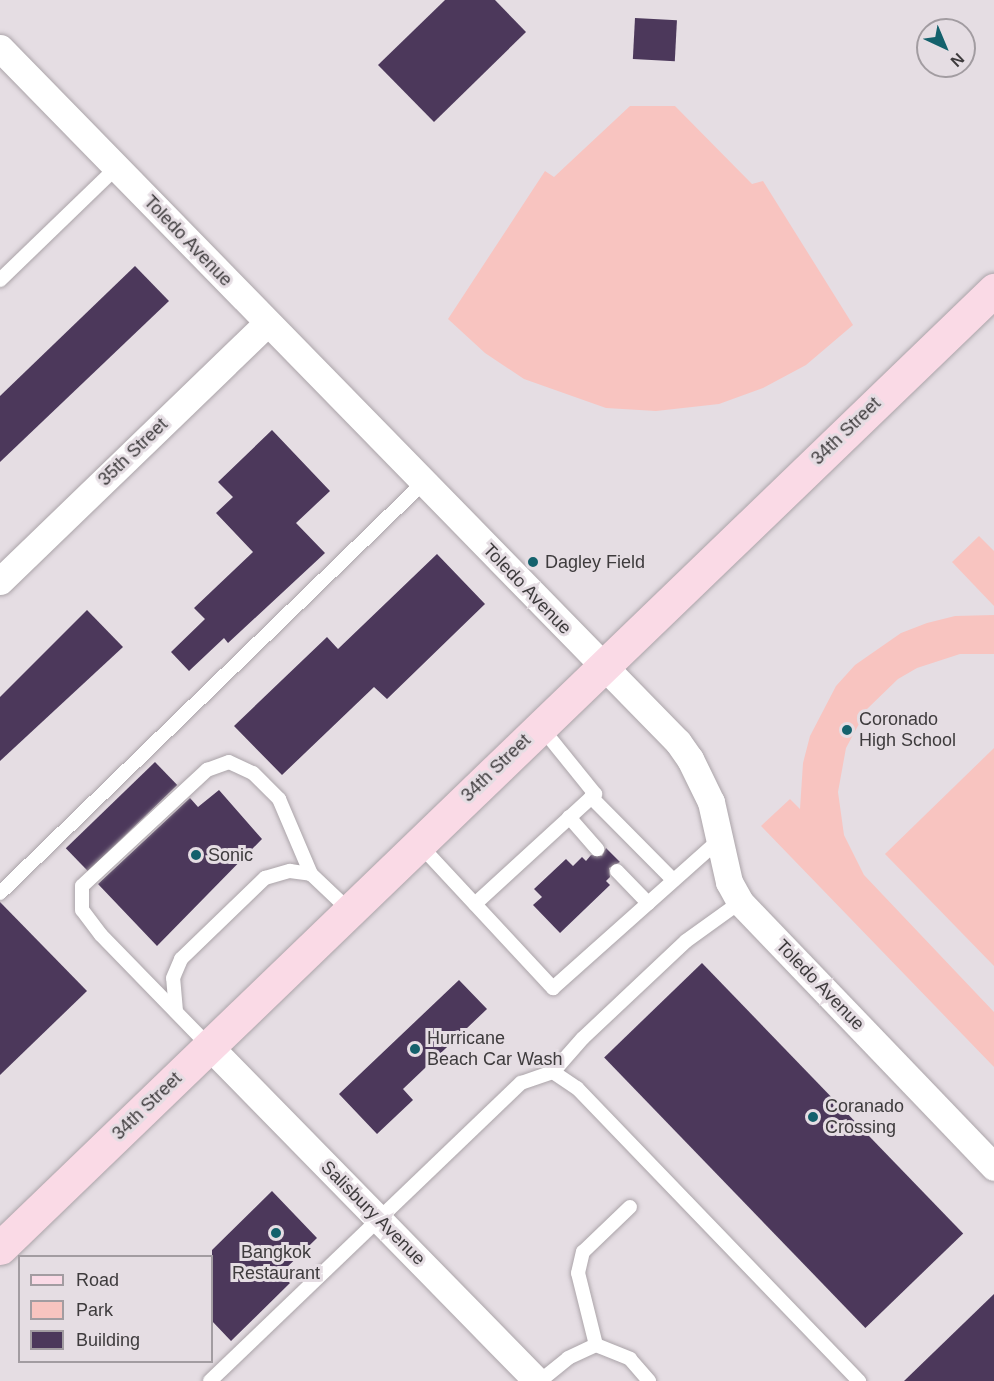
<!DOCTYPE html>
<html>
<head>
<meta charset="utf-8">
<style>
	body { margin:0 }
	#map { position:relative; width:994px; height:1381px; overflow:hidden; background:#e5dde3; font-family:Arial,sans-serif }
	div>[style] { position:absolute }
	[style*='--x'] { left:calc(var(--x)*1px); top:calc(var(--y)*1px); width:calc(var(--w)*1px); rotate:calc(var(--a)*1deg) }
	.green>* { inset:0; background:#f8c4c0 }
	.building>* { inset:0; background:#4c385b; transform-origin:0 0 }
	.roads { filter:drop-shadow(0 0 2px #aba4a9) drop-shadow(0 0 2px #aba4a9) }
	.service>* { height:14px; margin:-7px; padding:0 7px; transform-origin:7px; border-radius:7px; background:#fff }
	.minor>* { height:27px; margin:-13.5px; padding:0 13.5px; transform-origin:13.5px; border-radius:13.5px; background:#fff }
	.secondary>* { height:33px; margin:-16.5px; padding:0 16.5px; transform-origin:16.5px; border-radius:16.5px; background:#fadae6 }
	.dots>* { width:16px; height:16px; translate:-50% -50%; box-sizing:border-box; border:3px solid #e5dde3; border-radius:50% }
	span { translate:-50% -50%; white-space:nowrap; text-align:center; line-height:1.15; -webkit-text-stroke:6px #e5dde3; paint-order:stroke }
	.street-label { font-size:18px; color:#3e3b3d }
	.poi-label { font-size:18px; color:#3e3b3d }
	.left { translate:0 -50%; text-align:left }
	.legend { position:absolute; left:18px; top:1255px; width:195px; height:108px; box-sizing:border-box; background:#e5dde3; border:2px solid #a29ca1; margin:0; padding:8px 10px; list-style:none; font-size:18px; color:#3e3b3d }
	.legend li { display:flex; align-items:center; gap:12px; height:30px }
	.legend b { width:30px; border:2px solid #a29ca1 }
	.north { position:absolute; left:916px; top:18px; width:60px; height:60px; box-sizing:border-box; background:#e5dde3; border:2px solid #a29ca1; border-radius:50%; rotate:136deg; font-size:16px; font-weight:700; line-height:24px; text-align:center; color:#3e3b3d }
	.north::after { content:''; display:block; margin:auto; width:21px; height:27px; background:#14616c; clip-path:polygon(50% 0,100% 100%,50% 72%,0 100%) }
</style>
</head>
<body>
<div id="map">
	<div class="green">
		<div style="clip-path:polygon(630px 106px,675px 106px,752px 184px,763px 181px,853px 325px,806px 365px,763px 388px,719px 404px,656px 411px,606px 408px,524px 379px,485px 353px,448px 319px,545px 171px,554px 177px)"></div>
		<div style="clip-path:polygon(979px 536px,994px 551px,994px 606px,952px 562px)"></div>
		<div style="clip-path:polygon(994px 615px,994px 654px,960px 654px,917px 668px,898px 679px,867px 709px,846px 748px,838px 792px,844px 835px,864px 875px,994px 1012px,994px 1067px,761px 826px,790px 799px,800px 809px,803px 763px,810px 736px,836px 686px,855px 665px,901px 633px,927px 623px,955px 616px)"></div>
		<div style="clip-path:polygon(994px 748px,994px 966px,885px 854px)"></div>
	</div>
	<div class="building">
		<div style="clip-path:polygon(445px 0,495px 0,526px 32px,434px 122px,378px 65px)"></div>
		<div style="left:635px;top:18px;width:42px;height:41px;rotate:3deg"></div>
		<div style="clip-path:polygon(135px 266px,169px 301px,0 462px,0 396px)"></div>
		<div style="clip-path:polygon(272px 430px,330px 491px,296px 523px,325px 553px,228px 643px,224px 638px,189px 671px,171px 652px,205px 619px,194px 608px,253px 552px,216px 513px,233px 497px,218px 482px)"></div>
		<div style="clip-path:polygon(437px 554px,485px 604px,387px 699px,374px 687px,282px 775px,234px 726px,327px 637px,338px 649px)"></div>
		<div style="clip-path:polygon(87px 610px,123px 647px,0 761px,0 697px)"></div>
		<div style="left:155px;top:762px;width:32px;height:124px;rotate:46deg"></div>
		<div style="clip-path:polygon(219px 790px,262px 839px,157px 946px,98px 884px,190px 798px,198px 807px)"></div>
		<div style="clip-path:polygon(606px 848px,620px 862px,609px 868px,610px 877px,606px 881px,610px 885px,560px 933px,533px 905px,542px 897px,534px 889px,566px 859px,573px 866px,582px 857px,586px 861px,591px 855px,602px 856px)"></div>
		<div style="clip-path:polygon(0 902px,87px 991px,0 1075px)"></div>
		<div style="left:702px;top:963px;width:376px;height:136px;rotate:46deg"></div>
		<div style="clip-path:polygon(459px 980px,487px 1009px,403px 1089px,413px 1100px,377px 1134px,339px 1094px)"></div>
		<div style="clip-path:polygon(272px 1191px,317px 1238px,280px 1274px,290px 1283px,231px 1341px,212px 1321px,212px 1250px)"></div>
		<div style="clip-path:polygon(994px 1294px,994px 1381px,904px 1381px)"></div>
	</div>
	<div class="roads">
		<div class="service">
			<div style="--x:0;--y:280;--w:161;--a:-44"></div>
			<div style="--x:591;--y:797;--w:117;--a:45.3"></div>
			<div style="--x:569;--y:817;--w:43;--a:48.8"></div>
			<div style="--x:419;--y:844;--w:197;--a:47.1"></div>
			<div style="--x:553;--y:988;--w:224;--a:-41.7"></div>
			<div style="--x:617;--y:871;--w:45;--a:45.9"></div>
			<div style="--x:0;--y:893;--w:589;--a:-44.11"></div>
			<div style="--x:475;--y:904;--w:163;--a:-42.5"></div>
			<div style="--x:595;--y:794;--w:86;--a:-128.9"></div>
			<div style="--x:176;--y:1011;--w:33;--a:-95"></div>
			<div style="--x:173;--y:978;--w:21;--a:-67"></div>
			<div style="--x:181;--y:959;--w:117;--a:-44"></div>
			<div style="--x:265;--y:878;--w:26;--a:-16"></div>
			<div style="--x:290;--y:871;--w:21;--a:8"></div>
			<div style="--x:209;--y:1046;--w:155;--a:-134.2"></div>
			<div style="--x:101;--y:935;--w:31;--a:-127"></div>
			<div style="--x:82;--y:910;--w:24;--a:-90"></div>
			<div style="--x:82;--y:886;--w:171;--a:-42.9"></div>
			<div style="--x:207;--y:770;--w:23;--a:-20"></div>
			<div style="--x:229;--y:762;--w:26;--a:25"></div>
			<div style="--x:253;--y:773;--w:37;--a:45"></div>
			<div style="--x:279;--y:799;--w:82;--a:66.9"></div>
			<div style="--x:311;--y:874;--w:52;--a:43.5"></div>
			<div style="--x:553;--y:1072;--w:29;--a:34"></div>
			<div style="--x:577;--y:1088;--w:407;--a:46.1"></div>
			<div style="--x:596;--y:1345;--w:74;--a:-104"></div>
			<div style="--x:578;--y:1273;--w:22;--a:-77"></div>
			<div style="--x:583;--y:1252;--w:65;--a:-43.8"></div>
			<div style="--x:210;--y:1381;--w:431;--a:-43.8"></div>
			<div style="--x:521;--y:1083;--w:34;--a:-19"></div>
			<div style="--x:553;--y:1072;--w:45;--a:-48.6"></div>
			<div style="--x:583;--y:1038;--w:141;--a:-43.3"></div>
			<div style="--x:686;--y:941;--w:67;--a:-35.8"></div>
			<div style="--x:540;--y:1381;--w:36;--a:-39"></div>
			<div style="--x:568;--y:1358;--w:31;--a:-25"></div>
			<div style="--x:596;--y:1345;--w:37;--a:22"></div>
			<div style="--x:630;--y:1359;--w:29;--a:49"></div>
		</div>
		<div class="minor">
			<div style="--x:0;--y:48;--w:970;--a:45.67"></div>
			<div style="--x:678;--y:742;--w:21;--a:55"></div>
			<div style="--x:690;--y:759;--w:48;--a:64"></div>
			<div style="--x:711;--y:802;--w:82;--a:77.3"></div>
			<div style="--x:729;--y:882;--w:23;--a:61"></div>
			<div style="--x:740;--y:902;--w:367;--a:46.2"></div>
			<div style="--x:0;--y:581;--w:371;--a:-44"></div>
			<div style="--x:209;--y:1046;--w:469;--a:45.6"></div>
		</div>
		<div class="secondary">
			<div style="--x:0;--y:1248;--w:1381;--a:-43.94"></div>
		</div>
	</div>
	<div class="dots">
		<div style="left:533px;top:562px;background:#14616c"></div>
		<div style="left:847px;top:730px;background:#14616c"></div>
		<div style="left:196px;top:855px;background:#14616c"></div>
		<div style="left:415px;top:1049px;background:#14616c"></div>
		<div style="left:813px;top:1117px;background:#14616c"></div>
		<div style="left:276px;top:1233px;background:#14616c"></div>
	</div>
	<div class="street-label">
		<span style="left:188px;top:241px;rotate:46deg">Toledo Avenue</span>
		<span style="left:846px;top:431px;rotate:-44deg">34th Street</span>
		<span style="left:133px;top:452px;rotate:-44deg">35th Street</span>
		<span style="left:527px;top:589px;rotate:46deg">Toledo Avenue</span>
		<span style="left:496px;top:768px;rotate:-44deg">34th Street</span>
		<span style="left:820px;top:985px;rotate:46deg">Toledo Avenue</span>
		<span style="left:147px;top:1106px;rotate:-44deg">34th Street</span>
		<span style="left:373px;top:1213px;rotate:45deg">Salisbury Avenue</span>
	</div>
	<div class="poi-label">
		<span class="left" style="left:545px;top:562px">Dagley Field</span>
		<span class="left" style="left:859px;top:730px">Coronado<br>High School</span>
		<span class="left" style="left:208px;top:855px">Sonic</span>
		<span class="left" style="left:427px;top:1049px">Hurricane<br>Beach Car Wash</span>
		<span class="left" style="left:825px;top:1117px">Coranado<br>Crossing</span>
		<span style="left:276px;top:1263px">Bangkok<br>Restaurant</span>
	</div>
	<ul class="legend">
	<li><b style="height:8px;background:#fadae6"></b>Road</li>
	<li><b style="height:16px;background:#f8c4c0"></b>Park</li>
	<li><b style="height:16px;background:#4c385b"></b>Building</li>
	</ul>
	<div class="north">N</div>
</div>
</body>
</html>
